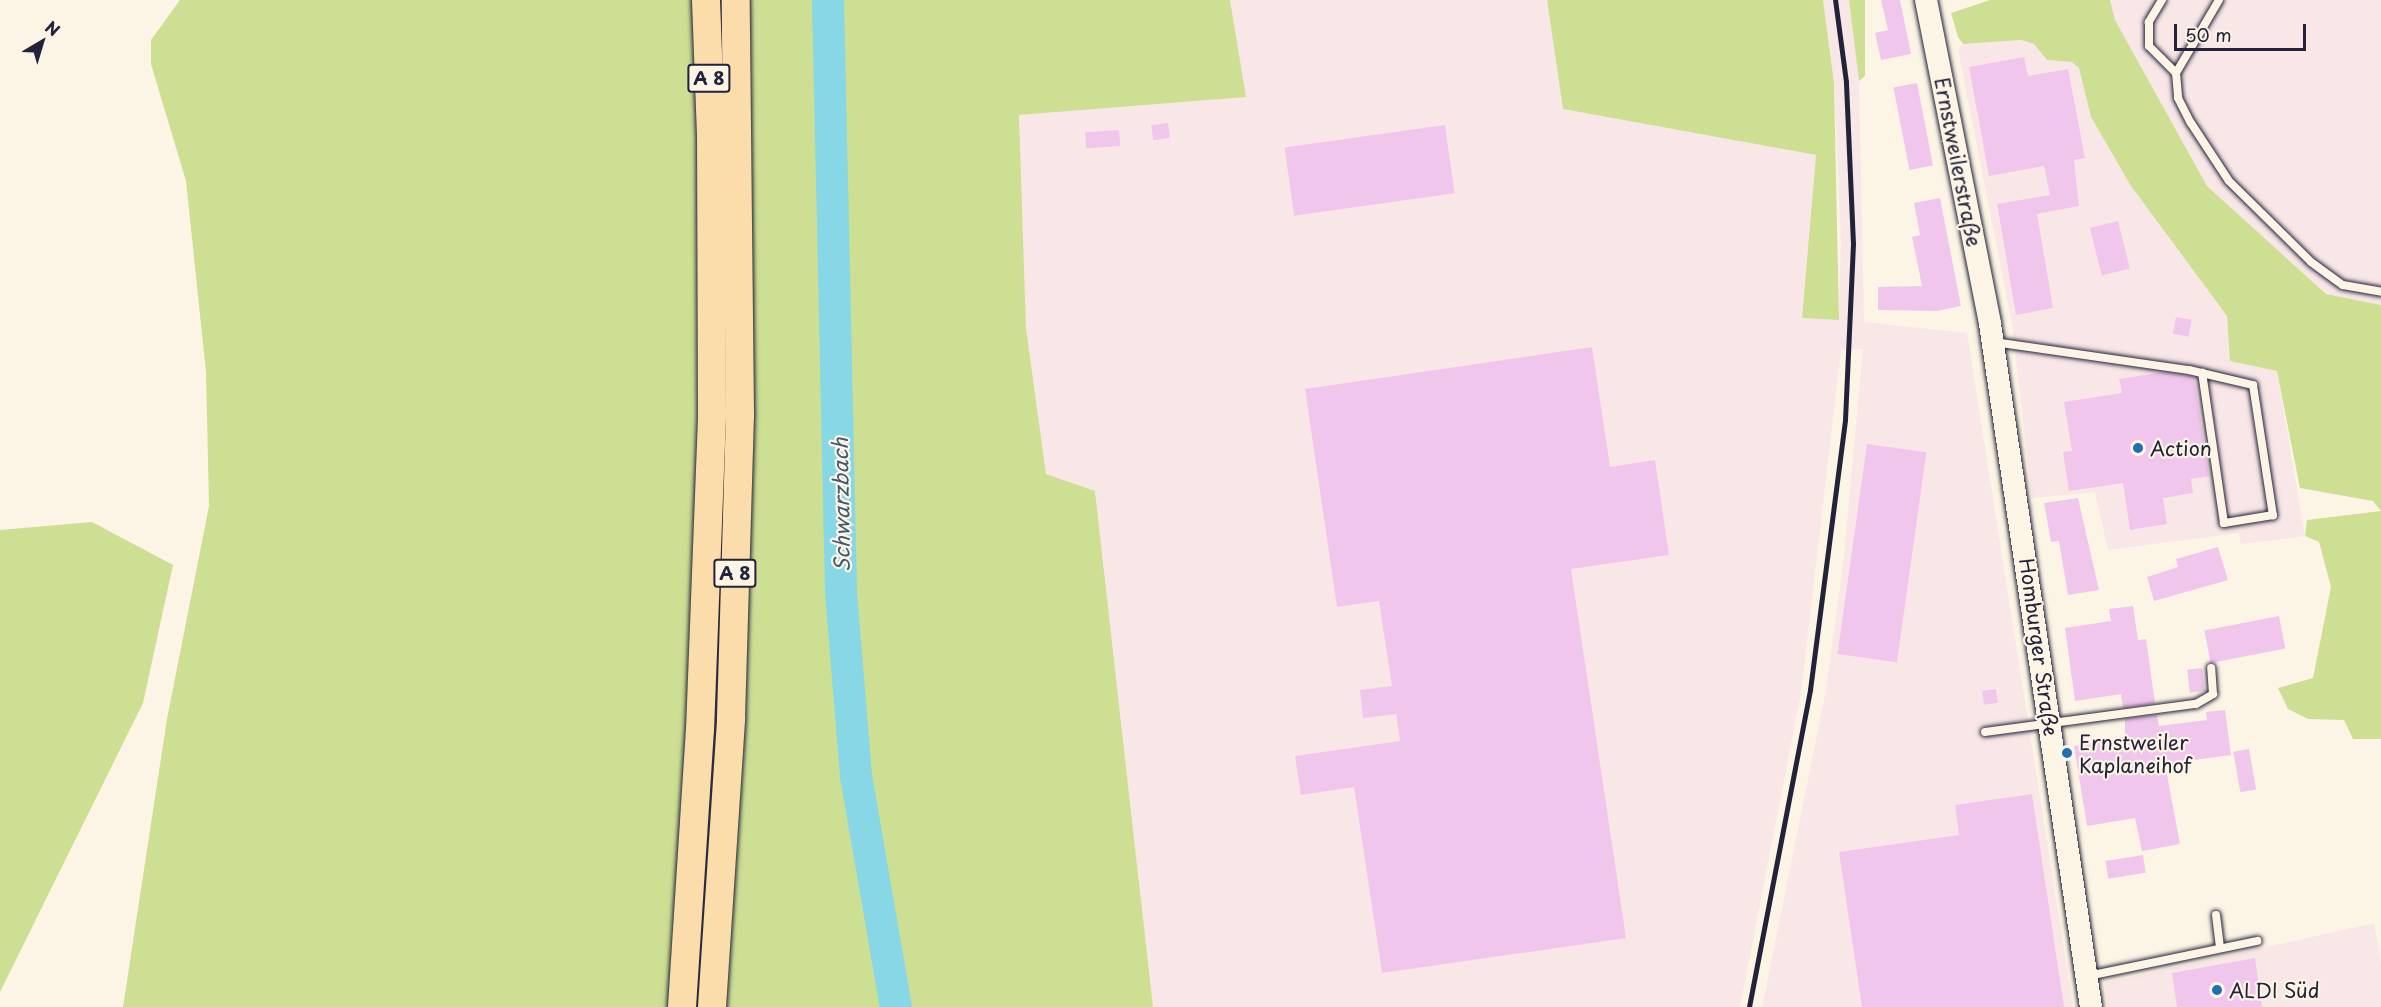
<!DOCTYPE html>
<html>
<head>
<meta charset="utf-8">
<style>
	body { margin:0 }
	#map { position:relative; width:2381px; height:1007px; overflow:hidden; background:#fcf5e5; font-family:"Playpen Sans",sans-serif }
	div>[style] { position:absolute }
	[style*='--x'] { left:calc(var(--x)*1px); top:calc(var(--y)*1px); width:calc(var(--w)*1px); rotate:calc(var(--a)*1deg) }
	.built>* { inset:0; background:#f9e7e7 }
	.green>* { inset:0; background:#ccdf93 }
	.river>* { height:32px; margin:-16px; padding:0 16px; transform-origin:16px; border-radius:16px; background:#88d7e6 }
	.building>* { inset:0; background:#f1c6ed; transform-origin:0 0 }
	.roads { filter:drop-shadow(0 0 2px #22223b) drop-shadow(0 0 2px #22223b) }
	.service>* { height:8px; margin:-4px; padding:0 4px; transform-origin:4px; border-radius:4px; background:#fcf5e5 }
	.secondary>* { height:22px; margin:-11px; padding:0 11px; transform-origin:11px; border-radius:11px; background:#fcf5e5 }
	.motorway>* { height:28px; margin:-14px; padding:0 14px; transform-origin:14px; border-radius:14px; background:#faddab }
	.rail>* { height:4.5px; margin:-2.25px; padding:0 2.25px; transform-origin:2.25px; border-radius:2.25px; background:#22223b }
	.dots>* { width:16px; height:16px; translate:-50% -50%; box-sizing:border-box; border:3px solid #fcf5e5; border-radius:50% }
	span { translate:-50% -50%; white-space:nowrap; text-align:center; line-height:1.15; -webkit-text-stroke:4.5px #fcf5e5; paint-order:stroke }
	.shield-label span { padding:2px 4px; background:#fcf5e5; border:2px solid; border-radius:4px; -webkit-text-stroke-width:0 }
	.shield-label { font-size:18px; color:#22223b; font-weight:700 }
	.street-label { font-size:20px; color:#22223b }
	.poi-label { font-size:20px; color:#22223b }
	.left { translate:0 -50%; text-align:left }
	.water-label { font-size:21px; color:#41586e; font-style:italic }
	.north { position:absolute; left:12px; top:12px; width:60px; height:60px; -webkit-text-stroke:4px #fcf5e5; paint-order:stroke; rotate:38deg; font-size:16px; font-weight:700; line-height:24px; text-align:center; color:#22223b }
	.north::after { content:''; display:block; margin:auto; width:21px; height:27px; background:#22223b; clip-path:polygon(50% 0,100% 100%,50% 72%,0 100%) }
	.scale { position:absolute; left:2174px; top:24px; width:132px; height:27px; box-sizing:border-box; border:3px solid #22223b; border-top:0; padding-left:8px; font-size:18px; line-height:21px; white-space:nowrap; color:#22223b; -webkit-text-stroke:4px #fcf5e5; paint-order:stroke }
</style>
</head>
<body>
<div id="map">
	<div class="built">
		<div style="clip-path:polygon(1230px 0,1547px 0,1563px 109px,1816px 155px,1802px 317px,1838px 320px,1841px 244px,1834px 83px,1823px 0,1849px 0,1859px 81px,1864px 322px,1967px 333px,2073px 1007px,1762px 1007px,1825px 695px,1843px 565px,1863px 349px,1841px 350px,1801px 693px,1740px 1007px,1153px 1007px,1095px 491px,1046px 474px,1026px 328px,1019px 115px,1246px 97px)"></div>
		<div style="clip-path:polygon(2110px 0,2381px 0,2381px 305px,2326px 294px,2207px 186px,2115px 20px)"></div>
		<div style="clip-path:polygon(2021px 40px,2034px 44px,2047px 60px,2072px 62px,2079px 68px,2091px 117px,2131px 186px,2227px 316px,2230px 355px,2277px 371px,2305px 536px,2241px 544px,2239px 533px,2108px 550px,2095px 492px,2032px 498px,2012px 325px,1958px 50px,1963px 44px)"></div>
		<div style="clip-path:polygon(2374px 923px,2381px 963px,2381px 1007px,2108px 1007px,2105px 983px)"></div>
	</div>
	<div class="green">
		<div style="clip-path:polygon(180px 0,1230px 0,1246px 97px,1019px 115px,1026px 328px,1046px 474px,1095px 491px,1153px 1007px,123px 1007px,167px 719px,209px 506px,206px 372px,186px 181px,151px 64px,151px 40px)"></div>
		<div style="clip-path:polygon(1547px 0,1823px 0,1834px 83px,1839px 320px,1802px 318px,1816px 155px,1563px 109px)"></div>
		<div style="clip-path:polygon(1849px 0,1865px 0,1865px 76px,1859px 81px)"></div>
		<div style="clip-path:polygon(1990px 0,2110px 0,2115px 20px,2207px 186px,2326px 294px,2381px 305px,2381px 511px,2373px 501px,2300px 488px,2277px 371px,2230px 361px,2227px 316px,2131px 186px,2091px 117px,2079px 68px,2072px 62px,2047px 60px,2034px 44px,2021px 40px,1963px 44px,1958px 37px,1951px 13px)"></div>
		<div style="clip-path:polygon(2381px 511px,2381px 739px,2353px 739px,2344px 720px,2308px 719px,2288px 709px,2278px 688px,2313px 678px,2331px 587px,2319px 542px,2305px 536px,2307px 520px)"></div>
		<div style="clip-path:polygon(92px 522px,173px 565px,143px 703px,0 992px,0 530px)"></div>
	</div>
	<div class="river">
		<div style="--x:828;--y:0;--w:593;--a:88.74"></div>
		<div style="--x:841;--y:593;--w:184;--a:85.3"></div>
		<div style="--x:856;--y:776;--w:234;--a:80.2"></div>
	</div>
	<div class="building">
		<div style="clip-path:polygon(1881px 0,1900px 0,1911px 54px,1881px 60px,1875px 33px,1888px 30px)"></div>
		<div style="clip-path:polygon(2024px 57px,2028px 76px,2068px 69px,2085px 158px,2074px 160px,2079px 206px,2037px 214px,2053px 308px,2016px 315px,1997px 204px,2050px 195px,2044px 166px,1989px 176px,1969px 67px)"></div>
		<div style="left:1917px;top:83px;width:84px;height:24px;rotate:79deg"></div>
		<div style="left:1168px;top:123px;width:15px;height:17px;rotate:82deg"></div>
		<div style="left:1445px;top:125px;width:69px;height:162px;rotate:82deg"></div>
		<div style="left:1119px;top:130px;width:16px;height:34px;rotate:86deg"></div>
		<div style="clip-path:polygon(1940px 198px,1961px 306px,1937px 311px,1878px 310px,1878px 287px,1922px 286px,1912px 237px,1920px 235px,1914px 203px)"></div>
		<div style="left:2118px;top:221px;width:49px;height:29px;rotate:76deg"></div>
		<div style="left:2176px;top:317px;width:16px;height:17px;rotate:11deg"></div>
		<div style="clip-path:polygon(1592px 347px,1610px 467px,1655px 460px,1669px 555px,1571px 569px,1626px 938px,1382px 973px,1354px 787px,1301px 795px,1295px 756px,1400px 741px,1396px 714px,1363px 718px,1360px 690px,1392px 686px,1379px 601px,1337px 607px,1305px 389px)"></div>
		<div style="clip-path:polygon(2164px 372px,2194px 377px,2209px 476px,2191px 479px,2193px 493px,2163px 498px,2167px 524px,2130px 530px,2123px 483px,2069px 491px,2063px 452px,2072px 451px,2064px 402px,2122px 393px,2119px 379px)"></div>
		<div style="left:1867px;top:444px;width:60px;height:212px;rotate:8deg"></div>
		<div style="clip-path:polygon(2078px 498px,2099px 590px,2068px 595px,2059px 541px,2051px 542px,2044px 503px)"></div>
		<div style="clip-path:polygon(2218px 547px,2228px 580px,2154px 601px,2147px 577px,2178px 567px,2176px 559px)"></div>
		<div style="clip-path:polygon(2133px 606px,2138px 640px,2146px 639px,2155px 703px,2123px 708px,2121px 694px,2075px 701px,2065px 628px,2111px 621px,2109px 609px)"></div>
		<div style="left:2279px;top:616px;width:33px;height:76px;rotate:79deg"></div>
		<div style="left:2202px;top:668px;width:23px;height:15px;rotate:83deg"></div>
		<div style="left:1996px;top:689px;width:14px;height:14px;rotate:82deg"></div>
		<div style="clip-path:polygon(2225px 710px,2231px 755px,2165px 764px,2180px 844px,2142px 851px,2135px 818px,2087px 826px,2074px 746px,2125px 737px,2125px 719px,2157px 715px,2159px 726px,2207px 720px,2206px 712px)"></div>
		<div style="left:2249px;top:749px;width:41px;height:16px;rotate:80deg"></div>
		<div style="clip-path:polygon(2032px 794px,2064px 1007px,1862px 1007px,1839px 852px,1959px 835px,1955px 805px)"></div>
		<div style="left:2143px;top:855px;width:18px;height:38px;rotate:81deg"></div>
		<div style="clip-path:polygon(2255px 958px,2262px 1007px,2177px 1007px,2172px 973px)"></div>
	</div>
	<div class="roads">
		<div class="service">
			<div style="--x:2162;--y:0;--w:26;--a:121"></div>
			<div style="--x:2149;--y:22;--w:24;--a:90"></div>
			<div style="--x:2149;--y:46;--w:38;--a:45"></div>
			<div style="--x:2219;--y:0;--w:85;--a:120.5"></div>
			<div style="--x:2176;--y:73;--w:25;--a:85"></div>
			<div style="--x:2178;--y:98;--w:28;--a:63"></div>
			<div style="--x:2191;--y:123;--w:69;--a:56.8"></div>
			<div style="--x:2229;--y:181;--w:115;--a:44.6"></div>
			<div style="--x:2311;--y:262;--w:39;--a:36"></div>
			<div style="--x:2343;--y:285;--w:39;--a:10"></div>
			<div style="--x:1994;--y:342;--w:197;--a:8.2"></div>
			<div style="--x:2189;--y:370;--w:66;--a:13.2"></div>
			<div style="--x:2253;--y:385;--w:132;--a:81.3"></div>
			<div style="--x:2273;--y:515;--w:50;--a:170.7"></div>
			<div style="--x:2224;--y:523;--w:152;--a:-98.3"></div>
			<div style="--x:1985;--y:732;--w:213;--a:-7.6"></div>
			<div style="--x:2196;--y:704;--w:20;--a:-30"></div>
			<div style="--x:2213;--y:694;--w:26;--a:-94"></div>
			<div style="--x:2216;--y:915;--w:33;--a:83"></div>
			<div style="--x:2088;--y:976;--w:173;--a:-11.7"></div>
		</div>
		<div class="secondary">
			<div style="--x:1926;--y:0;--w:330;--a:78.8"></div>
			<div style="--x:1990;--y:324;--w:690;--a:81.59"></div>
		</div>
		<div class="motorway">
			<div style="--x:682;--y:1007;--w:278;--a:-86.3"></div>
			<div style="--x:700;--y:730;--w:315;--a:-87.8"></div>
			<div style="--x:712;--y:415;--w:279;--a:-90.2"></div>
			<div style="--x:711;--y:136;--w:136;--a:-92.1"></div>
			<div style="--x:712;--y:1007;--w:290;--a:-86.2"></div>
			<div style="--x:731;--y:718;--w:303;--a:-88.3"></div>
			<div style="--x:740;--y:415;--w:415;--a:-90.6"></div>
		</div>
	</div>
	<div class="rail">
		<div style="--x:1749;--y:1007;--w:323;--a:-79.1"></div>
		<div style="--x:1810;--y:690;--w:272;--a:-82.6"></div>
		<div style="--x:1845;--y:420;--w:176;--a:-87.4"></div>
		<div style="--x:1853;--y:244;--w:162;--a:-92.5"></div>
		<div style="--x:1846;--y:82;--w:83;--a:-97.6"></div>
	</div>
	<div class="dots">
		<div style="left:2138px;top:448px;background:#1f6fb2"></div>
		<div style="left:2067px;top:753px;background:#1f6fb2"></div>
		<div style="left:2217px;top:990px;background:#1f6fb2"></div>
	</div>
	<div class="shield-label">
		<span style="left:709px;top:78px">A 8</span>
		<span style="left:735px;top:573px">A 8</span>
	</div>
	<div class="street-label">
		<span style="left:1958px;top:162px;rotate:79deg">Ernstweilerstraße</span>
		<span style="left:2039px;top:647px;rotate:82deg">Homburger Straße</span>
	</div>
	<div class="poi-label">
		<span class="left" style="left:2150px;top:448px">Action</span>
		<span class="left" style="left:2079px;top:754px">Ernstweiler<br>Kaplaneihof</span>
		<span class="left" style="left:2229px;top:990px">ALDI Süd</span>
	</div>
	<div class="water-label">
		<span style="left:840px;top:505px;rotate:-91deg">Schwarzbach</span>
	</div>
	<div class="north">N</div>
	<div class="scale">50 m</div>
</div>
</body>
</html>
